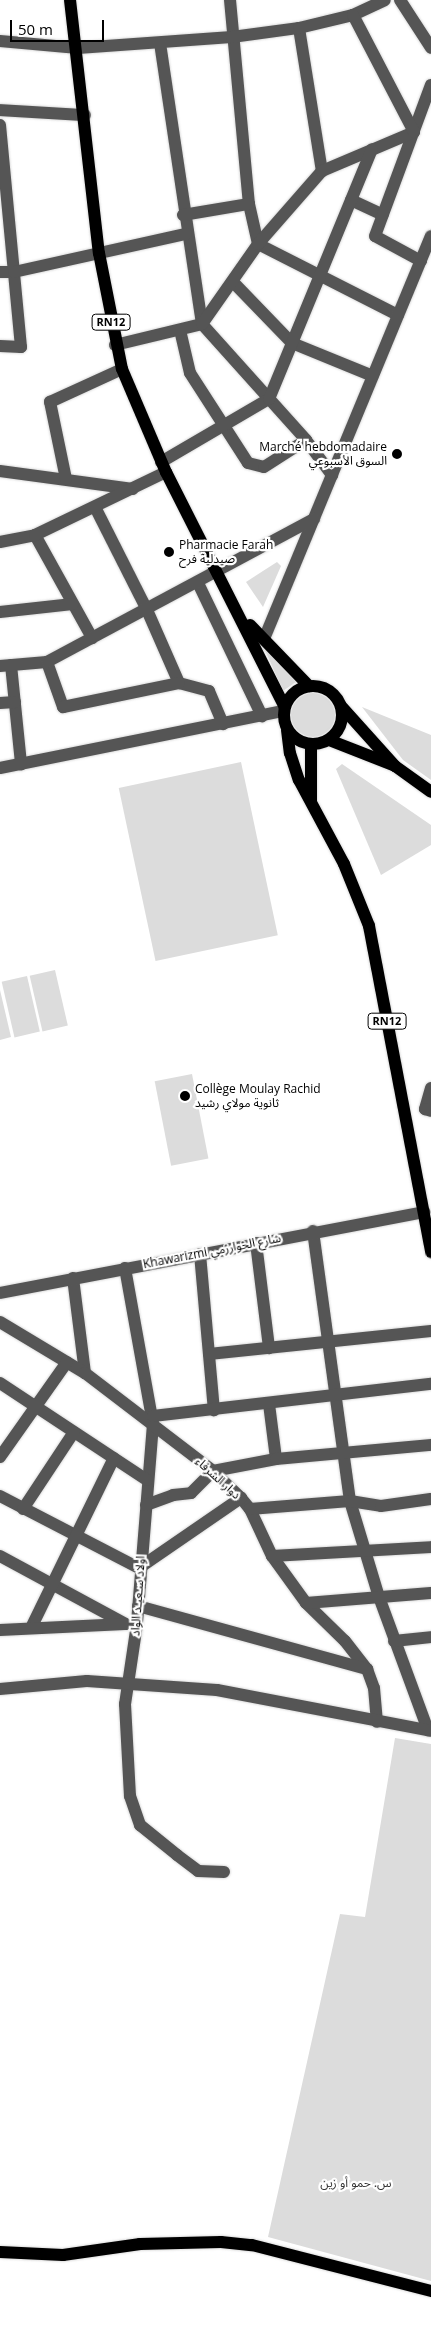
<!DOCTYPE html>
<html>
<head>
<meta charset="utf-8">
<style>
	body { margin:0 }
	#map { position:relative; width:431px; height:2344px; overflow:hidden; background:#fff; font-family:"Open Sans","Noto Sans Arabic",sans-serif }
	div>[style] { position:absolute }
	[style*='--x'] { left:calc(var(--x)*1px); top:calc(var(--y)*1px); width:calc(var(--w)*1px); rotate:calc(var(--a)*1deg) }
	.green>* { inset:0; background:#dcdcdc; transform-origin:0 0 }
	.round { border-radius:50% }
	.roads { filter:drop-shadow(0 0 1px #dbdbdb) drop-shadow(0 0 1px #dbdbdb) }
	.minor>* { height:12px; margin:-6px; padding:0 6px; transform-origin:6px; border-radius:6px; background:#555 }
	.major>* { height:12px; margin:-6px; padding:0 6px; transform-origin:6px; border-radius:6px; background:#000 }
	.major>.ring { margin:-6px; padding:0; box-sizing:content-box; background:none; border:12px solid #000; border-radius:50% }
	.dots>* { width:14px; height:14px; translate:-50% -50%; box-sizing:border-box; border:2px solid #fff; border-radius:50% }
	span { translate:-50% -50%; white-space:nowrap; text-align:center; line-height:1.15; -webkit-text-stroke:4.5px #fff; paint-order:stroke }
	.shield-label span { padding:1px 4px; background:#fff; border:1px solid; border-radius:4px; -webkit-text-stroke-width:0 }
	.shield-label { font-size:11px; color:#000; font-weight:700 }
	.poi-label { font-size:12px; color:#000 }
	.right { translate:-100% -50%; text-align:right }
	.left { translate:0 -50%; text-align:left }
	.street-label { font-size:12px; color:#000 }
	.park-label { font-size:12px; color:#333 }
	.scale { position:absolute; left:10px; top:20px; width:94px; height:22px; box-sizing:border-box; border:2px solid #000; border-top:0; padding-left:6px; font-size:15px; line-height:18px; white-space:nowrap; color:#000; -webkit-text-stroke:4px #fff; paint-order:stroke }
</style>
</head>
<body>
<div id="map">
	<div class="green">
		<div style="clip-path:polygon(277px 562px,281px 566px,263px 607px,246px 582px)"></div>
		<div style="clip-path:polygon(261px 641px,296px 682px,283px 691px)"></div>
		<div class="round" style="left:291px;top:693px;width:44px;height:44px"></div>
		<div style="clip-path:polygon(362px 707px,431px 735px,431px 780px,403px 760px)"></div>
		<div style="left:241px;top:762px;width:177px;height:125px;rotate:78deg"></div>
		<div style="clip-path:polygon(342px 764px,431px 825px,431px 845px,381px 875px,336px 769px)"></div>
		<div style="left:55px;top:970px;width:57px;height:26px;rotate:77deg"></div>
		<div style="left:27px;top:976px;width:57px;height:26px;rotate:77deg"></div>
		<div style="clip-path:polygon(0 990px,11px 1037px,0 1040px)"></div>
		<div style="left:192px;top:1074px;width:86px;height:38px;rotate:79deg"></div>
		<div style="clip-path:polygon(395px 1738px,431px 1744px,431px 2281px,268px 2237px,340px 1914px,365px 1917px)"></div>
	</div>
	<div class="roads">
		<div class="minor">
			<div style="--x:230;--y:0;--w:205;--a:84.7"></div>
			<div style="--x:249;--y:204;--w:41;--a:77.3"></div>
			<div style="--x:258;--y:244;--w:157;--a:26.9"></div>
			<div style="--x:400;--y:0;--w:57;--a:57.1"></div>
			<div style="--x:299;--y:28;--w:145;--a:80.9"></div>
			<div style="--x:0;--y:41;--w:78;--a:5.1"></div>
			<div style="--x:78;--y:48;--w:154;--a:-4.1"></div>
			<div style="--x:232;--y:37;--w:68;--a:-7.7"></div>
			<div style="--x:299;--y:28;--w:56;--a:-13.5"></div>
			<div style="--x:353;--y:15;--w:35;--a:-25"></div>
			<div style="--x:160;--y:43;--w:284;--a:81.5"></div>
			<div style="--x:202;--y:324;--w:156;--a:48.1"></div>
			<div style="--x:306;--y:440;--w:44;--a:53.4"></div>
			<div style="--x:0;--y:110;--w:85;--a:3.4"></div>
			<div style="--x:0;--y:125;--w:223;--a:84.6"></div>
			<div style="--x:21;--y:347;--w:21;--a:-177"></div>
			<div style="--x:351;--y:200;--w:35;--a:25"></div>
			<div style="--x:183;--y:215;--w:67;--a:-9.5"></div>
			<div style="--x:421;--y:261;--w:52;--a:-151.5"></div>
			<div style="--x:375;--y:236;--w:161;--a:-69.7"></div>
			<div style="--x:0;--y:272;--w:14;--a:0"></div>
			<div style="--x:14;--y:272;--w:176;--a:-12.5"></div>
			<div style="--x:233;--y:282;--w:85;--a:46"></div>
			<div style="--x:292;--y:343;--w:87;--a:22.2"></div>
			<div style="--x:180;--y:330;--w:44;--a:76.9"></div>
			<div style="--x:190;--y:373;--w:107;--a:57.2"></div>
			<div style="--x:248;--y:463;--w:16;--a:14"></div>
			<div style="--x:264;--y:467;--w:50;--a:-32.7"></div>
			<div style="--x:115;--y:345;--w:89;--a:-13.6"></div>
			<div style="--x:202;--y:324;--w:98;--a:-55"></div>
			<div style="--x:258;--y:244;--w:97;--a:-48.8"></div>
			<div style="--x:322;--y:171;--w:100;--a:-23"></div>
			<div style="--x:414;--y:132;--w:132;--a:-117.5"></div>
			<div style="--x:161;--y:462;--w:125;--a:-30.3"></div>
			<div style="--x:269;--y:399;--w:270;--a:-67.6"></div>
			<div style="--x:0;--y:471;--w:134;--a:7.7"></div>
			<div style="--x:66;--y:479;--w:79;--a:-101.7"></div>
			<div style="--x:50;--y:402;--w:79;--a:-24.6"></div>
			<div style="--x:95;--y:507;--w:115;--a:63.2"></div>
			<div style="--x:147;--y:610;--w:80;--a:66.3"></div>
			<div style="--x:179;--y:683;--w:31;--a:15"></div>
			<div style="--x:209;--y:691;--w:36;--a:67"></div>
			<div style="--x:35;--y:535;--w:118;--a:61"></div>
			<div style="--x:0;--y:542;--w:36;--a:-11"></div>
			<div style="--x:35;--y:535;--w:145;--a:-25.7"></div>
			<div style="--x:198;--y:583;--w:148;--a:64.3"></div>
			<div style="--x:0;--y:612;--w:73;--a:-6.3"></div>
			<div style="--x:264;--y:639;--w:436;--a:-67.5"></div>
			<div style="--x:47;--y:662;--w:48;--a:70.4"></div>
			<div style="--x:63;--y:707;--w:118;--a:-11.7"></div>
			<div style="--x:11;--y:665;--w:100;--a:84.2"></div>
			<div style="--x:0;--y:666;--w:47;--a:-4.9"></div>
			<div style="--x:47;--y:662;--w:303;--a:-28.2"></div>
			<div style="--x:0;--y:703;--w:15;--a:-4"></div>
			<div style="--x:0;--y:768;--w:289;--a:-11.4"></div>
			<div style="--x:431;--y:1088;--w:22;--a:106"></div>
			<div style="--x:425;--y:1109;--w:6;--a:18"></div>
			<div style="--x:313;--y:1231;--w:273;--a:82.2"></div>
			<div style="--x:350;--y:1501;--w:100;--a:73.2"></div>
			<div style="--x:379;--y:1597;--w:142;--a:69.8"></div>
			<div style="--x:256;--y:1243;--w:106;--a:82.9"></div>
			<div style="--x:200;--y:1254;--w:157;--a:84.9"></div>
			<div style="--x:125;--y:1268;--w:158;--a:79.8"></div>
			<div style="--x:153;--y:1424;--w:201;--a:94.6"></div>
			<div style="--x:137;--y:1624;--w:81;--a:98.5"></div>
			<div style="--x:125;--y:1704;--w:92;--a:86.9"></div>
			<div style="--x:130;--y:1796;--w:31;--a:71"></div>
			<div style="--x:140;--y:1825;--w:48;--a:39"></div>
			<div style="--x:177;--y:1855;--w:26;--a:37"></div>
			<div style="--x:198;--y:1871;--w:26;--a:2"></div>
			<div style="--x:73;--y:1278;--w:96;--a:82.8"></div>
			<div style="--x:0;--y:1293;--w:432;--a:-10.8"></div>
			<div style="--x:0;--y:1322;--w:99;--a:31"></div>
			<div style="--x:85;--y:1373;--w:161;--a:37.4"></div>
			<div style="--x:213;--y:1471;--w:39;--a:44"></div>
			<div style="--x:241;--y:1498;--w:14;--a:51"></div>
			<div style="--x:250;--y:1509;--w:52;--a:64.9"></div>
			<div style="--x:272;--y:1556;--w:58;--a:54.1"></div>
			<div style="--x:306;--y:1603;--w:54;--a:44.3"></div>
			<div style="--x:345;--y:1641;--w:36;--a:52"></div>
			<div style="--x:367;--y:1669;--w:20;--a:70"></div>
			<div style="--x:374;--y:1688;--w:34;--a:85"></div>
			<div style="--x:209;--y:1354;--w:223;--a:-5.9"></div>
			<div style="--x:0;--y:1383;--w:176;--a:33.4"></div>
			<div style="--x:269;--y:1404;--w:55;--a:82.7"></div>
			<div style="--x:153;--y:1416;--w:280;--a:-6.6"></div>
			<div style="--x:0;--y:1457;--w:116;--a:-54.8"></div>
			<div style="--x:0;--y:1496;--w:157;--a:27.4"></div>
			<div style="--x:139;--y:1568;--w:124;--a:-34.5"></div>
			<div style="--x:146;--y:1505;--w:29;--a:-20"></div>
			<div style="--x:173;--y:1495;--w:18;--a:-6"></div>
			<div style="--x:191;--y:1493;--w:31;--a:-45"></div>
			<div style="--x:213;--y:1471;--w:64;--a:-10.8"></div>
			<div style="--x:276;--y:1459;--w:156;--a:-5.2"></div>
			<div style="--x:23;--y:1509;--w:92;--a:-56.5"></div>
			<div style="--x:250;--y:1509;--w:100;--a:-4.6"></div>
			<div style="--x:350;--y:1501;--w:31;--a:9"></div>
			<div style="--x:381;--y:1506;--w:50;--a:-8"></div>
			<div style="--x:0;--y:1556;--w:143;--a:28.4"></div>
			<div style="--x:272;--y:1556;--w:159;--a:-3.2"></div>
			<div style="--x:306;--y:1603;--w:125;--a:-4.6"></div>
			<div style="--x:138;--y:1606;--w:238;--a:15.4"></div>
			<div style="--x:31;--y:1628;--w:189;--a:-64"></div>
			<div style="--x:0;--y:1630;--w:125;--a:-2.7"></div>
			<div style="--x:394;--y:1641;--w:37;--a:-6"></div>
			<div style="--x:0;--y:1689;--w:87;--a:-5.3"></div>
			<div style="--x:87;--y:1681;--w:130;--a:4"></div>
			<div style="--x:217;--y:1690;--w:218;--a:10.8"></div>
		</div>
		<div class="major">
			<div style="--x:70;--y:0;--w:255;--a:83.5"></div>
			<div style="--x:99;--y:253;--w:118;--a:78.8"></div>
			<div style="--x:122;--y:369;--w:112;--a:66.9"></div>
			<div style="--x:166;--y:472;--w:262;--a:63.2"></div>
			<div style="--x:250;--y:625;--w:85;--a:46"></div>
			<div class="ring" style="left:284px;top:686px;width:46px;height:46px"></div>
			<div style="--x:341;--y:706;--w:81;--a:48"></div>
			<div style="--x:395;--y:766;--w:44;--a:35.8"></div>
			<div style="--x:287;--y:730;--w:23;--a:83"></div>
			<div style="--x:290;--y:753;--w:28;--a:72"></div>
			<div style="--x:299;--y:780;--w:95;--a:61.8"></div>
			<div style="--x:344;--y:864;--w:67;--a:68"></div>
			<div style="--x:369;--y:926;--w:332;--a:79.2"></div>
			<div style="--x:329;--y:740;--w:69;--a:21.3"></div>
			<div style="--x:311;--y:745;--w:56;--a:90"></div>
			<div style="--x:0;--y:2252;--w:63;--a:2.7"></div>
			<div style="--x:63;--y:2255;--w:78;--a:-8.1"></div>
			<div style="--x:140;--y:2244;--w:81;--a:-1.4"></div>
			<div style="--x:221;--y:2242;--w:31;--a:6"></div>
			<div style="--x:252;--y:2245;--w:185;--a:14.4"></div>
		</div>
	</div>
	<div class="dots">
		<div style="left:397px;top:454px;background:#000"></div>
		<div style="left:169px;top:552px;background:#000"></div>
		<div style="left:185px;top:1096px;background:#000"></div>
	</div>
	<div class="shield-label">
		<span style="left:111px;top:322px">RN12</span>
		<span style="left:387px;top:1021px">RN12</span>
	</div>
	<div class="poi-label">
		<span class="right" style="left:387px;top:454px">Marché hebdomadaire<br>السوق الأسبوعي</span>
		<span class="left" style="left:179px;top:552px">Pharmacie Farah<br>صيدلية فرح</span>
		<span class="left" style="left:195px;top:1096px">Collège Moulay Rachid<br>ثانوية مولاي رشيد</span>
	</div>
	<div class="street-label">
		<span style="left:212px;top:1251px;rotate:-11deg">Khawarizmi شارع الخوارزمي</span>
		<span style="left:218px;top:1478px;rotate:42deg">دوار الشرفاء</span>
		<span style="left:138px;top:1596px;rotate:-86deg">اولاد سـعيـد الواد</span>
	</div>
	<div class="park-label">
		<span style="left:356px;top:2183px">س. حمو أو زين</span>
	</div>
	<div class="scale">50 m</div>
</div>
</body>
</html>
